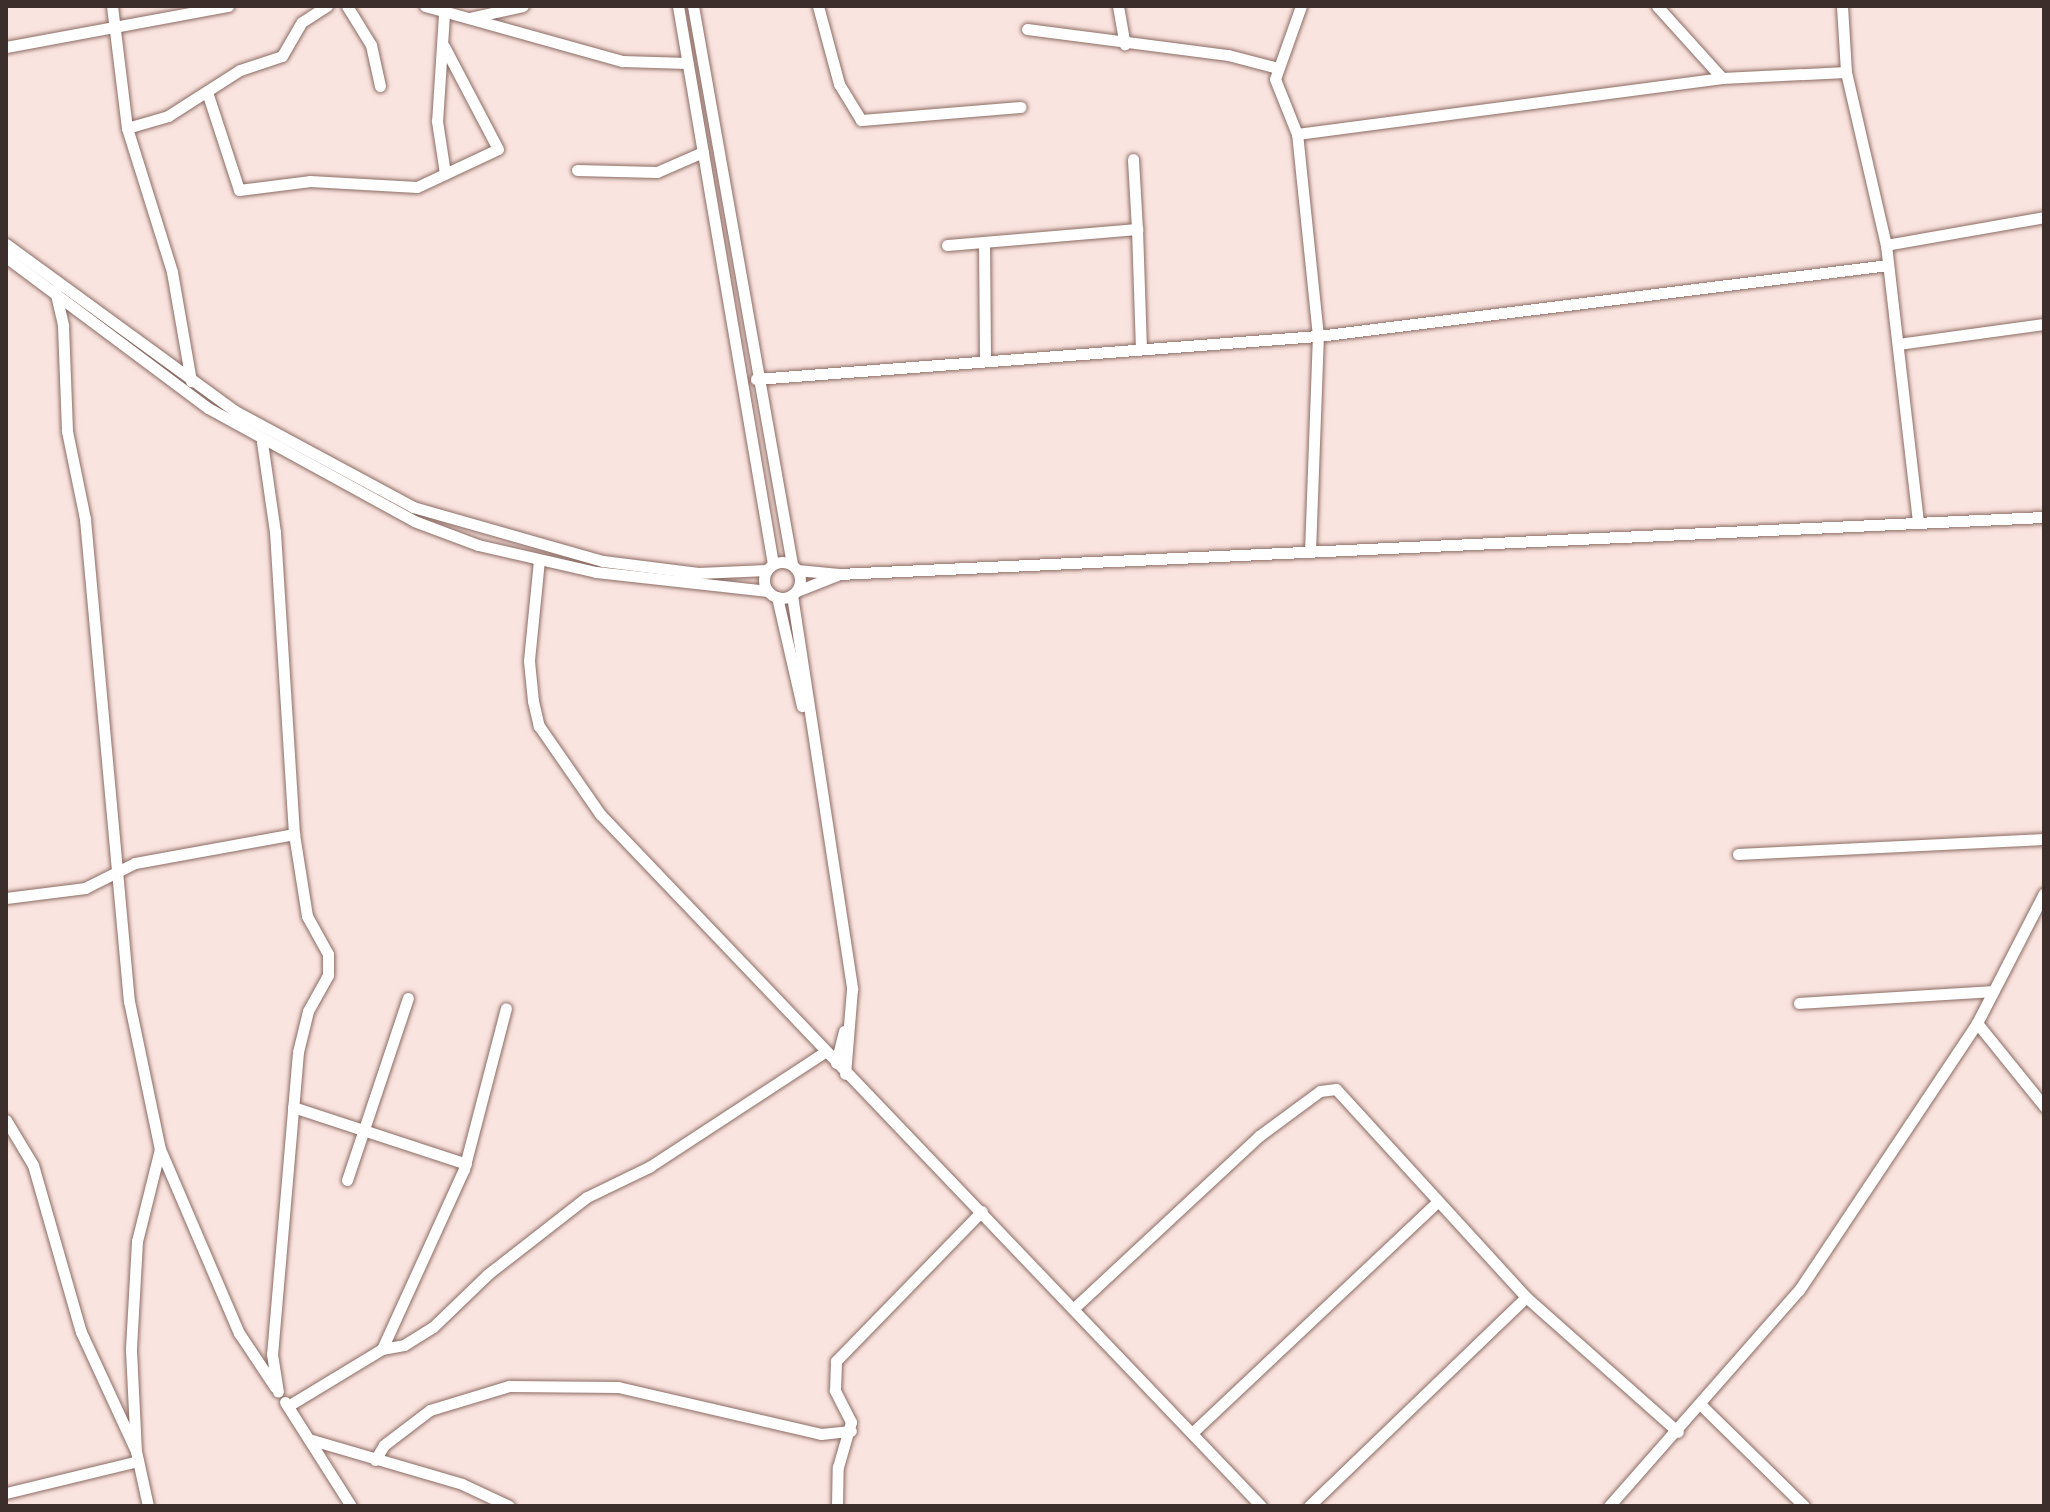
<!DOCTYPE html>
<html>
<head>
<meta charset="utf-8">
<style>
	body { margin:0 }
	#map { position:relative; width:2050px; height:1512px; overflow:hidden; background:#fae4df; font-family:"DM Sans",sans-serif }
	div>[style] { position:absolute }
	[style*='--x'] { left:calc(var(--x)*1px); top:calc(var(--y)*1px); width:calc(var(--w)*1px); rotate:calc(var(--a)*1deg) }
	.roads { filter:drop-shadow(0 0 2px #8b6b63) drop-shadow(0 0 2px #8b6b63) }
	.minor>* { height:11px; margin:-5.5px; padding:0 5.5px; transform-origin:5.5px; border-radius:5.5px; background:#fff }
	.minor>.ring { margin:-5.5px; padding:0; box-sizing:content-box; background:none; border:11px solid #fff; border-radius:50% }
	span { translate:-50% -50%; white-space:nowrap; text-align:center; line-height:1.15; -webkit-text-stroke:8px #fae4df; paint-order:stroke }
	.frame { position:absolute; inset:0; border:8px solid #3c2e2b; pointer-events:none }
</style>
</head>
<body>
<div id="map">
	<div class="roads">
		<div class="minor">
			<div style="--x:112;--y:6;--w:123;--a:83"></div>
			<div style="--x:127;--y:128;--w:151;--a:72.6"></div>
			<div style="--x:172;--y:272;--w:111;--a:80.1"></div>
			<div style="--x:347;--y:6;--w:46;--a:58.4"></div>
			<div style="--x:371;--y:45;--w:42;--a:77.6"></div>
			<div style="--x:425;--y:6;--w:205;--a:15.6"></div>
			<div style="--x:622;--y:61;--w:65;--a:1.8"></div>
			<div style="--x:678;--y:6;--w:566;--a:80.34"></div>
			<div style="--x:693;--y:6;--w:567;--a:79.94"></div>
			<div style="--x:818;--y:6;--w:81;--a:74.9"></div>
			<div style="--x:839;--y:84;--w:42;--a:58.6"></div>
			<div style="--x:861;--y:120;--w:160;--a:-4.7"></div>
			<div style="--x:1118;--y:6;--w:39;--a:80"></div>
			<div style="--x:1657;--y:6;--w:97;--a:47.9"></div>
			<div style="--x:1842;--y:6;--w:66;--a:86.5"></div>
			<div style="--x:1846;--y:72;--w:178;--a:77"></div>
			<div style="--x:1886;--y:245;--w:278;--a:83.4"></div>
			<div style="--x:444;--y:14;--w:107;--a:93.7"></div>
			<div style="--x:437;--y:121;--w:53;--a:81.3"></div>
			<div style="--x:469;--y:18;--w:55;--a:-12.5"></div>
			<div style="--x:1027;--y:29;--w:203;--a:7.4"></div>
			<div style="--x:1228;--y:55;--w:52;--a:14.6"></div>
			<div style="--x:6;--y:47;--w:226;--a:-10.5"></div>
			<div style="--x:208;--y:95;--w:100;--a:71.9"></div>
			<div style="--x:239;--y:190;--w:72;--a:-7.2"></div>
			<div style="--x:310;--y:181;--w:107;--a:3.2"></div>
			<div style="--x:417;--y:187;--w:89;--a:-25.1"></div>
			<div style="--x:498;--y:149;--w:116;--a:-117.7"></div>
			<div style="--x:127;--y:128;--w:43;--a:-16.3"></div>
			<div style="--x:168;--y:116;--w:85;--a:-32.6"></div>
			<div style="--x:240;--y:70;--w:44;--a:-18.4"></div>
			<div style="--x:282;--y:56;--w:39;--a:-60"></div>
			<div style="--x:302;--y:22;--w:30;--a:-33"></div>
			<div style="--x:1297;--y:134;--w:59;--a:-111.8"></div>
			<div style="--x:1275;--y:79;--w:77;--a:-70.4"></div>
			<div style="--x:577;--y:170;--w:80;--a:1.4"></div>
			<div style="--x:657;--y:172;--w:50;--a:-23.5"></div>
			<div style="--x:1137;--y:229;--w:120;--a:88.1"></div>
			<div style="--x:984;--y:242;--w:119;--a:89.5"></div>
			<div style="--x:6;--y:244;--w:283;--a:36.1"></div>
			<div style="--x:235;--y:411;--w:202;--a:28.3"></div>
			<div style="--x:413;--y:507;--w:198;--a:15.9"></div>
			<div style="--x:603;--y:561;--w:96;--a:7.2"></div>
			<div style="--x:698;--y:573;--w:69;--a:-2.5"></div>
			<div style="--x:947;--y:245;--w:191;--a:-4.8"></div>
			<div style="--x:1137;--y:229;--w:70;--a:-93.3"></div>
			<div style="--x:1886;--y:245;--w:160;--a:-10"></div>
			<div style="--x:6;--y:257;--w:252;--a:36.8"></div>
			<div style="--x:208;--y:408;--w:235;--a:28.7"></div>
			<div style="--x:414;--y:521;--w:68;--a:20.6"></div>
			<div style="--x:478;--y:545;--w:121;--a:12.9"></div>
			<div style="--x:596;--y:572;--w:173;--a:6.3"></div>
			<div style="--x:55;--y:290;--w:37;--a:77"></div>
			<div style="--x:63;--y:326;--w:105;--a:87.8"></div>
			<div style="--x:67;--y:431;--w:90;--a:78.4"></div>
			<div style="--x:85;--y:519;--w:484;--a:84.8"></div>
			<div style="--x:129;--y:1001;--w:151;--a:78.2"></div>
			<div style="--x:160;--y:1149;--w:95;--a:104"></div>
			<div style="--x:137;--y:1241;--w:109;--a:93.2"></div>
			<div style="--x:131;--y:1350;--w:101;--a:87.2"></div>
			<div style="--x:136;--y:1451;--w:56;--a:77.7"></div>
			<div style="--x:1898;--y:344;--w:147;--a:-7.8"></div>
			<div style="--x:756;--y:379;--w:564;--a:-4.38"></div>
			<div style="--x:1318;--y:336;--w:574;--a:-7.1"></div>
			<div style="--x:262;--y:442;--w:91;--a:81.8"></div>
			<div style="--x:275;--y:532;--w:303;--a:86.4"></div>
			<div style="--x:294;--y:834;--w:83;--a:81"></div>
			<div style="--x:307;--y:916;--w:43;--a:61.1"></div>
			<div style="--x:328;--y:954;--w:21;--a:90"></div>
			<div style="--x:328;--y:975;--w:41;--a:119.1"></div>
			<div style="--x:308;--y:1011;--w:42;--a:103.7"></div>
			<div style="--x:298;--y:1052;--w:303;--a:94.9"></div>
			<div style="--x:272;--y:1354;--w:38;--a:81"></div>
			<div style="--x:1310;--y:552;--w:216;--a:-87.9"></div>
			<div style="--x:1318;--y:336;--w:203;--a:-95.9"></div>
			<div style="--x:1297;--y:134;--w:429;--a:-7.5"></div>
			<div style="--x:1722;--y:78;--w:124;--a:-2.8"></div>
			<div style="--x:539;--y:560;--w:101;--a:95.7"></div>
			<div style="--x:529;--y:661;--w:40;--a:84.3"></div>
			<div style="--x:533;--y:701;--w:26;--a:77"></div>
			<div style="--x:539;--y:726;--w:107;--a:55.3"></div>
			<div style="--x:600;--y:814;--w:957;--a:46.31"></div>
			<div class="ring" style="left:764px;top:562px;width:25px;height:25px"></div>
			<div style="--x:797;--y:570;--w:42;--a:5.4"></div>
			<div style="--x:839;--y:574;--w:1206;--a:-2.71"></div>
			<div style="--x:797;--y:591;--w:43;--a:-21.8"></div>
			<div style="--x:792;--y:595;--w:399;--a:81.3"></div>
			<div style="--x:852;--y:989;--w:85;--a:94.7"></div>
			<div style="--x:777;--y:597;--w:112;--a:77.1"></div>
			<div style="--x:1738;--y:854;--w:306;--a:-2.8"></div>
			<div style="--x:6;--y:898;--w:80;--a:-7.2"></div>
			<div style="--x:85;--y:888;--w:56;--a:-26.6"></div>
			<div style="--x:135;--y:863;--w:162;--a:-10.3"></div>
			<div style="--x:1799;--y:1003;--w:194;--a:-3.5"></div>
			<div style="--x:1977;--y:1023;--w:107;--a:51.1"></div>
			<div style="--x:836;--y:1063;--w:33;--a:-76"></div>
			<div style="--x:293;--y:1107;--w:182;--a:18.2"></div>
			<div style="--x:6;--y:1120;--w:52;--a:59"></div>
			<div style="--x:33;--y:1165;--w:174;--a:74"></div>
			<div style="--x:81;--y:1332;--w:129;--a:65.2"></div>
			<div style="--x:160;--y:1149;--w:200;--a:66.8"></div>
			<div style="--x:239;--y:1333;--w:65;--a:56.3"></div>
			<div style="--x:347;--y:1180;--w:192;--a:-71.5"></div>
			<div style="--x:1074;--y:1308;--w:253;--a:-42.9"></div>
			<div style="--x:1259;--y:1136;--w:76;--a:-36.4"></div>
			<div style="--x:1320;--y:1091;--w:16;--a:-7"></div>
			<div style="--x:1336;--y:1089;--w:282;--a:47.6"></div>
			<div style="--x:1526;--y:1297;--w:203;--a:41.6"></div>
			<div style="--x:382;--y:1349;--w:22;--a:-10"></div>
			<div style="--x:404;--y:1345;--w:34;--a:-32"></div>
			<div style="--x:433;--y:1327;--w:76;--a:-43.9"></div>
			<div style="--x:488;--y:1274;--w:125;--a:-37.9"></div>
			<div style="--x:587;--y:1197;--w:69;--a:-25.8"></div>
			<div style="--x:649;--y:1167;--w:210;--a:-33.2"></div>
			<div style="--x:285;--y:1402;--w:123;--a:57.6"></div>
			<div style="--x:1701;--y:1405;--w:144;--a:44.4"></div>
			<div style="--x:288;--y:1406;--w:110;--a:-31.2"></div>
			<div style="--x:382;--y:1349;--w:198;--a:-65.5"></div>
			<div style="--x:464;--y:1169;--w:166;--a:-75.4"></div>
			<div style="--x:1192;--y:1433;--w:338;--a:-43.3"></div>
			<div style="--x:312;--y:1440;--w:156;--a:16.3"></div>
			<div style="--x:462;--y:1484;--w:52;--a:25.1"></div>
			<div style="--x:375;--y:1460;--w:17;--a:-59"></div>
			<div style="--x:384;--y:1445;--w:58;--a:-37.3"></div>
			<div style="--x:430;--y:1410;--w:83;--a:-16.9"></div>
			<div style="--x:509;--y:1386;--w:109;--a:0.5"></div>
			<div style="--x:618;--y:1387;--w:208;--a:13"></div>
			<div style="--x:821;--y:1434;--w:30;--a:-6"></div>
			<div style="--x:6;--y:1493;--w:136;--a:-13.6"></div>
			<div style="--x:837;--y:1506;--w:39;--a:-89"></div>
			<div style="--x:838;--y:1467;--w:47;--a:-73.9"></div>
			<div style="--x:851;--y:1422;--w:36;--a:-117"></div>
			<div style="--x:835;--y:1390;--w:29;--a:-88"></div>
			<div style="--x:836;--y:1361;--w:209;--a:-45.8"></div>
			<div style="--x:1309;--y:1506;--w:301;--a:-43.9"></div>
			<div style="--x:1609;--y:1506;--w:288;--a:-48.7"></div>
			<div style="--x:1799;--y:1290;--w:321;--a:-56.3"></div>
			<div style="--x:1977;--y:1023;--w:146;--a:-62.7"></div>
		</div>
	</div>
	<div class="frame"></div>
</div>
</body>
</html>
